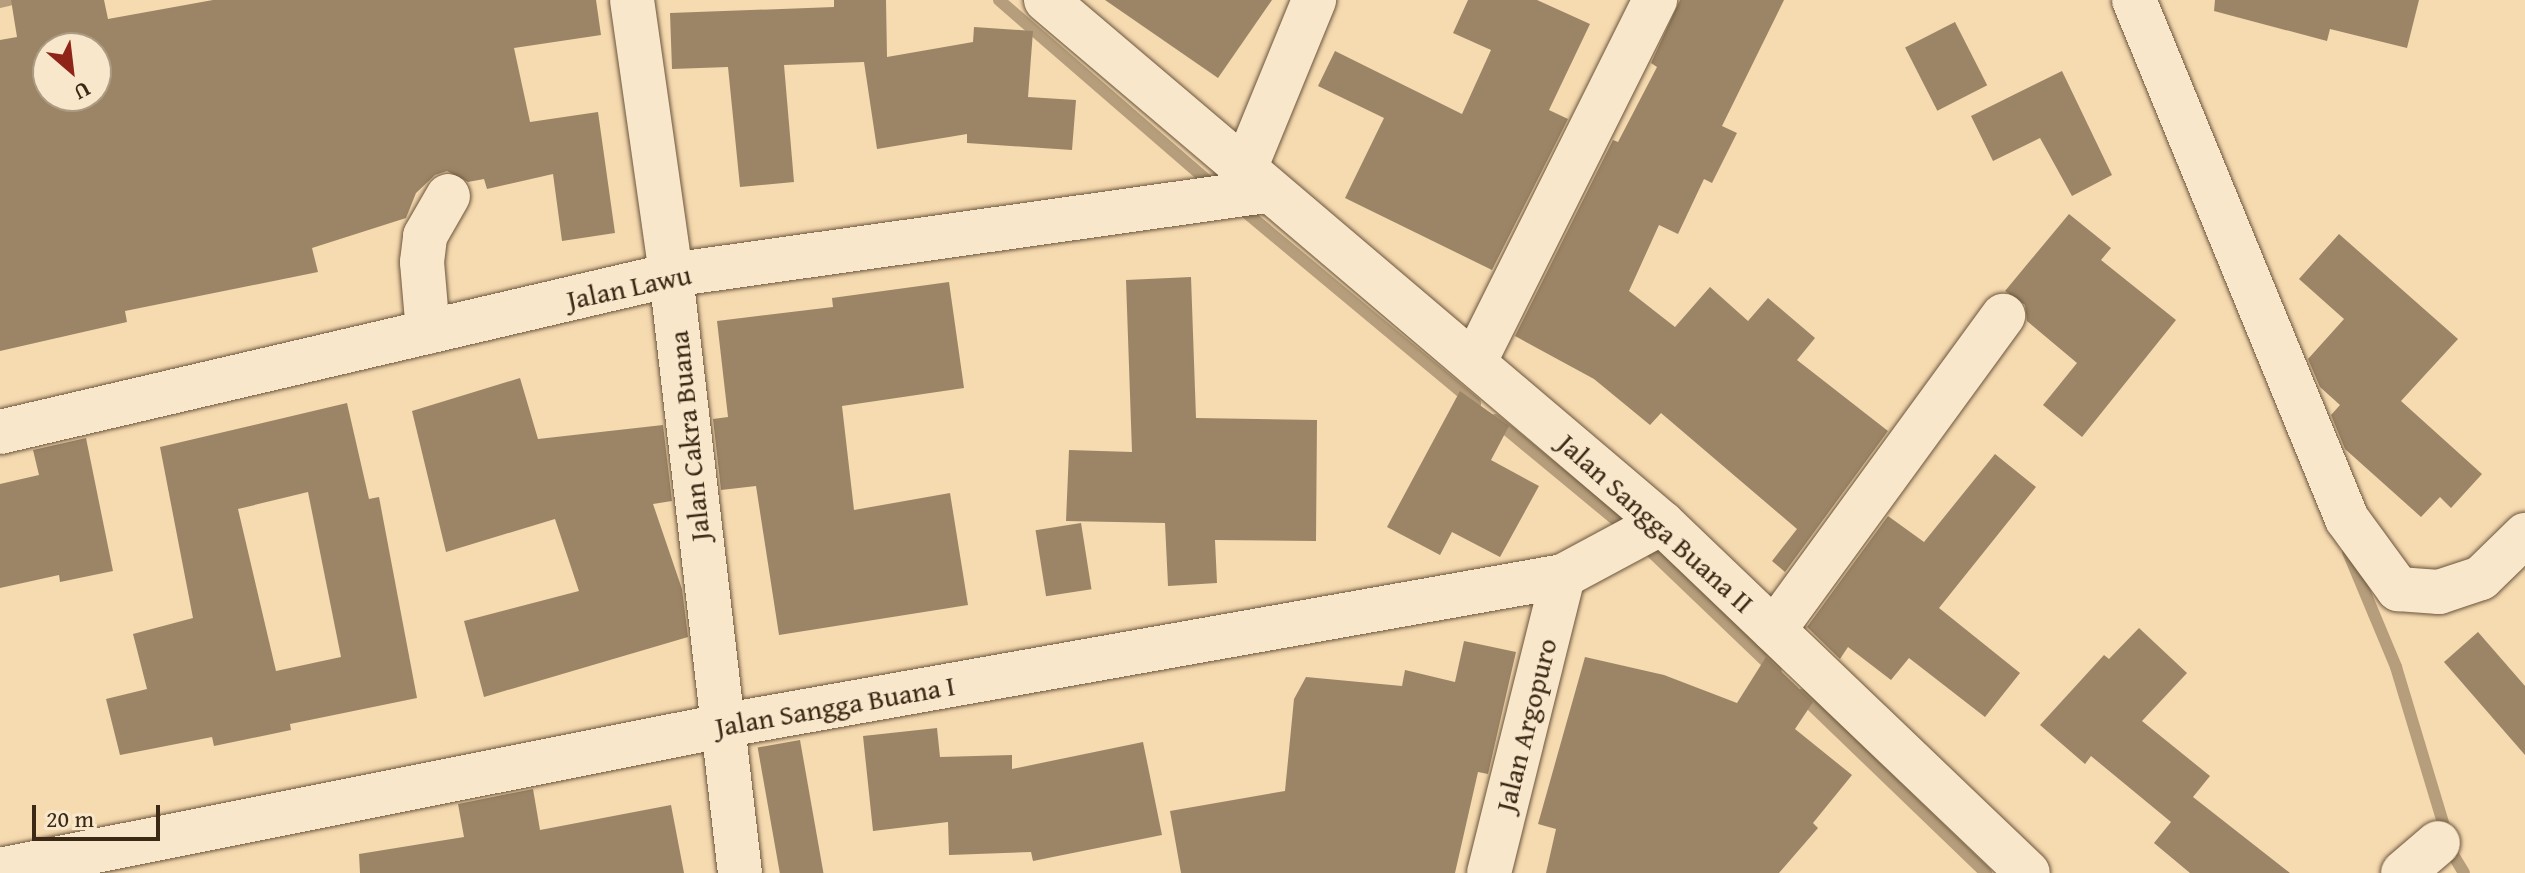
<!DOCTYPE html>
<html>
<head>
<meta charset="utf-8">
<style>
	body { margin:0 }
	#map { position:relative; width:2525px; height:873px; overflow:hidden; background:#f6dab0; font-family:"Gentium Book Plus",serif }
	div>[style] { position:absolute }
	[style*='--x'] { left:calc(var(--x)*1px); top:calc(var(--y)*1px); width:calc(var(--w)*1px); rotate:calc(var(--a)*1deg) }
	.stream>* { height:12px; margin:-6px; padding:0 6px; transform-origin:6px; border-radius:6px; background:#b69e7c }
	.building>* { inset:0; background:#9c8566; transform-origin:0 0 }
	.roads { filter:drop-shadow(0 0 2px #6a553c) drop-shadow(0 0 2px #6a553c) }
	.minor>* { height:44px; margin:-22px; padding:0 22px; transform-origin:22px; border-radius:22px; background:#f9e7cc }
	span { translate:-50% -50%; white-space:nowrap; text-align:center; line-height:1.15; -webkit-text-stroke:6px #f9e7cc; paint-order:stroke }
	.street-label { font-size:28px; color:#3b2916 }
	.north { position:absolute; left:32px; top:32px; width:80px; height:80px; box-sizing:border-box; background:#f9e7cc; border:2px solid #ad9b83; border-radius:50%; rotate:152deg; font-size:22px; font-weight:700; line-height:32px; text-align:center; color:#3b2916 }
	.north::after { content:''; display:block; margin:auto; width:28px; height:36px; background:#8f2418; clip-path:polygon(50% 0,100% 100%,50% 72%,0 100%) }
	.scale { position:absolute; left:32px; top:805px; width:128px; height:36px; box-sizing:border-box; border:4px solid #3b2916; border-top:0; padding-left:10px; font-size:24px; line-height:28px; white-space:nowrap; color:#3b2916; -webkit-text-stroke:6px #f9e7cc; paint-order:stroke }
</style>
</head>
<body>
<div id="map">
	<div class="stream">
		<div style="--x:999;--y:0;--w:287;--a:40.9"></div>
		<div style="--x:0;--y:2;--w:9;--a:-13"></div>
		<div style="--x:1237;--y:205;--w:310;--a:39.8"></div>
		<div style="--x:1495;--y:420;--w:174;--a:39.6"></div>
		<div style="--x:1642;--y:543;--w:185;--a:43.7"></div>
		<div style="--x:2348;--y:552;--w:125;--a:67.3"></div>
		<div style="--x:2396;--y:667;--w:194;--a:73.2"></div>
		<div style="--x:2452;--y:853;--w:23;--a:59"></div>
		<div style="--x:1801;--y:695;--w:257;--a:43.9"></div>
	</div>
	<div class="building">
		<div style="clip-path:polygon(evenodd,11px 0,104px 0,108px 19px,213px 0,596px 0,601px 35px,514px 48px,530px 122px,598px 112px,615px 233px,562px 241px,553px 174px,487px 189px,484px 179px,468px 182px,447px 171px,435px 175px,416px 193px,406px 218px,312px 248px,318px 272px,125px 311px,127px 322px,0 351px,0 40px,17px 37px,11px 0,48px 48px,96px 48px,96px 96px,48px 96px,48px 48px)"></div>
		<div style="clip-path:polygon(834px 0,886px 0,887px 57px,973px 42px,974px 27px,1033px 31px,1028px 97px,1076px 100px,1072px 150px,967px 143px,967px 134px,877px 149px,864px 62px,784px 65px,794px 182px,740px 187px,728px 67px,672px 69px,670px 13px,834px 7px)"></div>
		<div style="clip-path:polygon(1105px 0,1272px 0,1218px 78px)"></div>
		<div style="clip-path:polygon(1468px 0,1537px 0,1590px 24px,1549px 110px,1568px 119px,1492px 270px,1345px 198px,1384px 118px,1318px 86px,1335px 51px,1462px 114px,1491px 50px,1453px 33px)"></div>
		<div style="clip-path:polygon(1680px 0,1784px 0,1722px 126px,1737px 133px,1712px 183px,1704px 179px,1678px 234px,1659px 225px,1629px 291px,1675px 327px,1710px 287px,1748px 321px,1768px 298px,1815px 338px,1797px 360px,1888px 431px,1785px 572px,1772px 561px,1797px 529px,1661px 413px,1650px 425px,1594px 379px,1515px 336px,1613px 140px,1618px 142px,1657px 67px,1651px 63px)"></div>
		<div style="clip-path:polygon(2215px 0,2419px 0,2407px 48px,2330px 29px,2327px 41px,2214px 11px)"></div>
		<div style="left:1955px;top:22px;width:71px;height:56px;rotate:63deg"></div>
		<div style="clip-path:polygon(2062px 71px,2112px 175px,2072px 196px,2040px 138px,1993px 161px,1971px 116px)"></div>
		<div style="clip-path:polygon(2069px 214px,2111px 248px,2101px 260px,2176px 320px,2082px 437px,2043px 405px,2077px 363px,2027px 321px,2025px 305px,2005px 291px)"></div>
		<div style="clip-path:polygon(2339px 234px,2458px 339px,2401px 401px,2482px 474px,2451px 508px,2440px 497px,2421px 517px,2345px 449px,2331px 415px,2340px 405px,2320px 387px,2308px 359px,2344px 319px,2299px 279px)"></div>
		<div style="clip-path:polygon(1191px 277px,1196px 418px,1317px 420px,1316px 541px,1215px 540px,1217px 583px,1168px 586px,1165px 523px,1066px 521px,1069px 450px,1132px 452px,1126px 280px)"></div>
		<div style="clip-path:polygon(949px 282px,964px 388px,842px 406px,854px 510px,950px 493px,968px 605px,779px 635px,756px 486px,721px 490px,713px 419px,728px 417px,717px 321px,833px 307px,832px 298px)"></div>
		<div style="clip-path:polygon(520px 378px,538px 439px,663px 425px,672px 501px,653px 504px,682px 589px,688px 637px,484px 697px,464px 621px,579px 591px,555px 519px,446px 552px,412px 411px)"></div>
		<div style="clip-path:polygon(1460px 391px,1509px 426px,1491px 460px,1539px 486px,1500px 557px,1452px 532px,1440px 555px,1387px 527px)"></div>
		<div style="clip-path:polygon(evenodd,347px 403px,369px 499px,379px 497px,417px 698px,290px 724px,291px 730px,214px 746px,212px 737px,120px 755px,106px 699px,147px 689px,133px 634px,193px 618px,160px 447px,347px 403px,308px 492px,341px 657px,276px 671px,238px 509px,308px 492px)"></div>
		<div style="clip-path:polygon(86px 438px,113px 571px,60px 582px,59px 575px,0 588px,0 484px,39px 475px,33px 450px)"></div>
		<div style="clip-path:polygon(1995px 454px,2036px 487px,1939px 608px,2020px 673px,1985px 717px,1909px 658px,1891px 680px,1848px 647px,1840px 659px,1807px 627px,1888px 516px,1924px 542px)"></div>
		<div style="left:1081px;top:523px;width:67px;height:46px;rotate:81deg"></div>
		<div style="clip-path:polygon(2139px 628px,2187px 673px,2142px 721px,2210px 776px,2193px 797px,2290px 873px,2190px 873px,2154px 843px,2171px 822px,2091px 756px,2085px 764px,2040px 725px,2104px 655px,2109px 659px)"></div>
		<div style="clip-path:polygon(2478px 632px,2525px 686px,2525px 755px,2444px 662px)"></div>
		<div style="clip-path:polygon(1464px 641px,1516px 652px,1488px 774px,1478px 772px,1455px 873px,1181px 873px,1170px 811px,1285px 791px,1294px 699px,1306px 677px,1402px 686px,1405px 670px,1455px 682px)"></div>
		<div style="clip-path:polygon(1585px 657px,1664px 675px,1737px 703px,1766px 657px,1813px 702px,1795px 729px,1852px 775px,1813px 823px,1818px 828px,1779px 873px,1546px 873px,1556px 829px,1538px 824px)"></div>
		<div style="clip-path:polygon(937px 728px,940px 757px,1012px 755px,1012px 769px,1143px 742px,1162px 835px,1033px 861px,1031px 852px,949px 855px,948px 822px,873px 831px,863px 736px)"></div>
		<div style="left:800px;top:740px;width:135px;height:43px;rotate:80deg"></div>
		<div style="clip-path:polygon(533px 789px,540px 830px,671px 805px,684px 873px,360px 873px,359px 854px,464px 837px,458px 804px)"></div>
	</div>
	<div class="roads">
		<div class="minor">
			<div style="--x:632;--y:0;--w:278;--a:81.9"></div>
			<div style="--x:671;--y:275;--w:602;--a:83.42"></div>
			<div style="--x:1046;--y:0;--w:808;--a:40.33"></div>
			<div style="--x:1662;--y:523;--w:506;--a:43.72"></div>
			<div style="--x:2134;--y:0;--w:561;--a:67.69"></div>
			<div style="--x:2347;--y:519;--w:87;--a:53.9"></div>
			<div style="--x:2398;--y:589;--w:41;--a:4.2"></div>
			<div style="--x:2439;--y:592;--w:44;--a:-18.4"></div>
			<div style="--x:2481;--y:578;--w:62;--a:-44.3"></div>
			<div style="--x:1244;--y:171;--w:185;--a:-67.7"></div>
			<div style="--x:428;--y:332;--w:70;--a:-94.9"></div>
			<div style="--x:422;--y:262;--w:26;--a:-83"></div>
			<div style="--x:425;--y:236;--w:46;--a:-60.1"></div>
			<div style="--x:1474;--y:363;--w:406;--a:-63.5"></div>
			<div style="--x:0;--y:432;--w:689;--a:-13.17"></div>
			<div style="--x:671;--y:275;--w:601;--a:-8.04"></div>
			<div style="--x:1774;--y:630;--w:389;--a:-53.9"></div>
			<div style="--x:0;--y:870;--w:735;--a:-11.29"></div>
			<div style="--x:721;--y:726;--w:855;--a:-10.1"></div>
			<div style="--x:1563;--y:576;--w:112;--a:-28.2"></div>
			<div style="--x:1489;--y:873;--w:306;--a:-76"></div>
			<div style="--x:2403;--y:873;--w:46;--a:-40.6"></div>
		</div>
	</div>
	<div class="street-label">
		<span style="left:629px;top:287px;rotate:-12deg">Jalan Lawu</span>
		<span style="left:689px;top:436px;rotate:-96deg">Jalan Cakra Buana</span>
		<span style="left:1656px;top:523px;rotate:42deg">Jalan Sangga Buana II</span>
		<span style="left:835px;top:706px;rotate:-10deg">Jalan Sangga Buana I</span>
		<span style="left:1526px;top:725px;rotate:-76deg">Jalan Argopuro</span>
	</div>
	<div class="north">U</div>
	<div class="scale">20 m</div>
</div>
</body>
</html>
